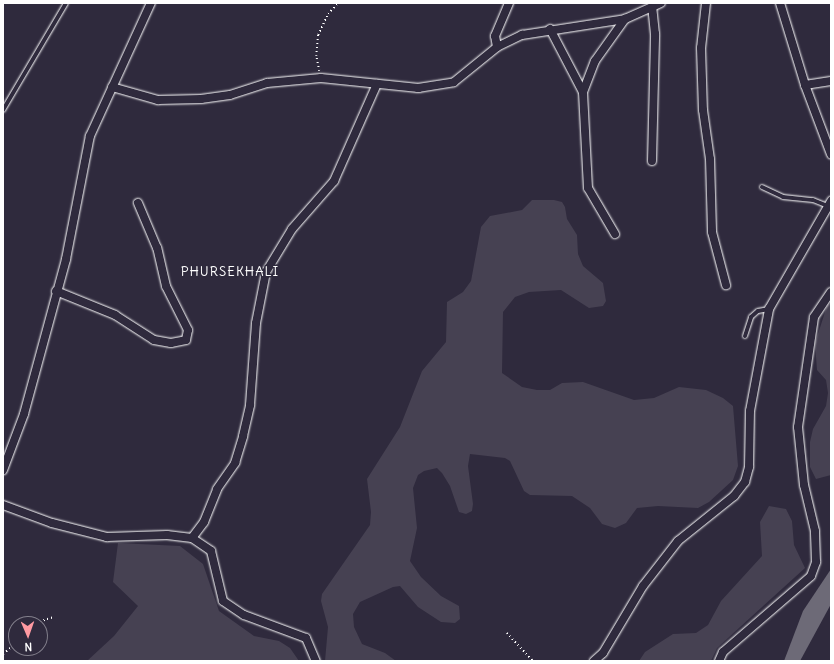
<!DOCTYPE html>
<html>
<head>
<meta charset="utf-8">
<style>
	body { margin:0 }
	#map { position:relative; width:834px; height:664px; overflow:hidden; background:#2f2a3d; font-family:Delius,sans-serif }
	div>[style] { position:absolute }
	[style*='--x'] { left:calc(var(--x)*1px); top:calc(var(--y)*1px); width:calc(var(--w)*1px); rotate:calc(var(--a)*1deg) }
	.green>* { inset:0; background:#464152 }
	.water>* { inset:0; background:#6d6a77 }
	.path>* { height:1.5px; margin-top:-0.75px; transform-origin:0; background:repeating-linear-gradient(90deg,#fff 0 1px,transparent 0 4px) }
	.roads { filter:drop-shadow(0 0 1px #fff) drop-shadow(0 0 1px #fff) }
	.service>* { height:4px; margin:-2px; padding:0 2px; transform-origin:2px; border-radius:2px; background:#2f2a3d }
	.minor>* { height:8px; margin:-4px; padding:0 4px; transform-origin:4px; border-radius:4px; background:#2f2a3d }
	span { translate:-50% -50%; white-space:nowrap; text-align:center; line-height:1.15; -webkit-text-stroke:3px #2f2a3d; paint-order:stroke }
	.quarter-label { font-size:13px; color:#fff; letter-spacing:1px }
	.frame { position:absolute; inset:0; border:4px solid #fff; pointer-events:none }
	.north { position:absolute; left:8px; top:616px; width:40px; height:40px; box-sizing:border-box; background:#2f2a3d; border:1px solid #827f8b; border-radius:50%; rotate:178deg; font-size:11px; font-weight:700; line-height:16px; text-align:center; color:#fff }
	.north::after { content:''; display:block; margin:auto; width:14px; height:18px; background:#ff9aa2; clip-path:polygon(50% 0,100% 100%,50% 72%,0 100%) }
</style>
</head>
<body>
<div id="map">
	<div class="green">
		<div style="clip-path:polygon(532px 200px,554px 200px,562px 202px,565px 207px,567px 219px,577px 235px,578px 254px,583px 266px,603px 283px,606px 301px,603px 306px,589px 308px,561px 290px,529px 292px,515px 297px,503px 312px,502px 373px,522px 387px,537px 390px,550px 390px,562px 383px,583px 382px,634px 400px,654px 398px,679px 387px,706px 390px,723px 398px,733px 406px,738px 466px,733px 480px,709px 502px,698px 508px,658px 506px,637px 508px,626px 523px,615px 528px,602px 524px,590px 508px,572px 496px,530px 495px,524px 491px,510px 461px,505px 458px,470px 454px,468px 466px,473px 504px,472px 511px,466px 514px,459px 512px,450px 486px,442px 473px,437px 468px,424px 471px,418px 475px,413px 488px,417px 528px,410px 561px,421px 577px,441px 596px,459px 606px,460px 619px,455px 623px,441px 622px,418px 607px,400px 586px,393px 587px,360px 602px,353px 614px,354px 627px,362px 644px,385px 653px,396px 661px,325px 661px,328px 627px,321px 601px,322px 594px,370px 525px,371px 512px,367px 479px,400px 427px,422px 371px,446px 342px,447px 302px,463px 292px,471px 281px,481px 227px,490px 216px,522px 210px)"></div>
		<div style="clip-path:polygon(831px 302px,831px 475px,816px 479px,810px 467px,810px 442px,813px 429px,826px 406px,828px 393px,826px 380px,817px 370px,815px 343px,827px 306px)"></div>
		<div style="clip-path:polygon(769px 506px,786px 509px,792px 521px,794px 545px,805px 568px,717px 648px,711px 661px,639px 661px,645px 652px,673px 634px,696px 633px,708px 625px,721px 601px,762px 556px,760px 522px)"></div>
		<div style="clip-path:polygon(118px 543px,180px 546px,203px 564px,219px 611px,254px 636px,279px 641px,290px 648px,299px 661px,87px 661px,114px 636px,138px 606px,113px 582px)"></div>
	</div>
	<div class="water">
		<div style="clip-path:polygon(831px 569px,831px 604px,800px 661px,784px 661px,803px 611px)"></div>
	</div>
	<div class="path">
		<div style="--x:319;--y:71;--w:15;--a:-101"></div>
		<div style="--x:316;--y:56;--w:21;--a:-85"></div>
		<div style="--x:318;--y:35;--w:23;--a:-65"></div>
		<div style="--x:328;--y:14;--w:15;--a:-48"></div>
		<div style="--x:32;--y:624;--w:22;--a:-18"></div>
		<div style="--x:507;--y:633;--w:38;--a:47"></div>
		<div style="--x:3;--y:654;--w:17;--a:-40"></div>
	</div>
	<div class="roads">
		<div class="service">
			<div style="--x:3;--y:110;--w:124;--a:-59.5"></div>
			<div style="--x:762;--y:187;--w:23;--a:25"></div>
			<div style="--x:783;--y:197;--w:30;--a:6"></div>
			<div style="--x:813;--y:200;--w:16;--a:22"></div>
			<div style="--x:745;--y:336;--w:20;--a:-72"></div>
			<div style="--x:751;--y:317;--w:9;--a:-41"></div>
			<div style="--x:758;--y:311;--w:11;--a:-10"></div>
		</div>
		<div class="minor">
			<div style="--x:706;--y:3;--w:45;--a:96.3"></div>
			<div style="--x:701;--y:48;--w:62;--a:88.2"></div>
			<div style="--x:703;--y:110;--w:49;--a:81.9"></div>
			<div style="--x:710;--y:159;--w:73;--a:88.4"></div>
			<div style="--x:712;--y:232;--w:55;--a:75.2"></div>
			<div style="--x:780;--y:3;--w:86;--a:73"></div>
			<div style="--x:805;--y:85;--w:74;--a:69.4"></div>
			<div style="--x:550;--y:29;--w:71;--a:62.4"></div>
			<div style="--x:497;--y:47;--w:11;--a:-100"></div>
			<div style="--x:495;--y:36;--w:36;--a:-67"></div>
			<div style="--x:805;--y:85;--w:26;--a:-9"></div>
			<div style="--x:112;--y:87;--w:48;--a:15.8"></div>
			<div style="--x:158;--y:100;--w:43;--a:-1.3"></div>
			<div style="--x:201;--y:99;--w:29;--a:-8"></div>
			<div style="--x:230;--y:95;--w:39;--a:-18"></div>
			<div style="--x:267;--y:83;--w:54;--a:-5.3"></div>
			<div style="--x:321;--y:78;--w:98;--a:5.9"></div>
			<div style="--x:418;--y:88;--w:36;--a:-9"></div>
			<div style="--x:454;--y:82;--w:55;--a:-39.1"></div>
			<div style="--x:497;--y:47;--w:28;--a:-26"></div>
			<div style="--x:522;--y:35;--w:104;--a:-8.8"></div>
			<div style="--x:625;--y:19;--w:39;--a:-24"></div>
			<div style="--x:652;--y:161;--w:127;--a:-88.6"></div>
			<div style="--x:655;--y:34;--w:27;--a:-96"></div>
			<div style="--x:615;--y:234;--w:53;--a:-120.4"></div>
			<div style="--x:588;--y:188;--w:96;--a:-93"></div>
			<div style="--x:583;--y:92;--w:33;--a:-69"></div>
			<div style="--x:595;--y:61;--w:52;--a:-54.5"></div>
			<div style="--x:56;--y:291;--w:64;--a:22.1"></div>
			<div style="--x:115;--y:315;--w:46;--a:32.7"></div>
			<div style="--x:154;--y:340;--w:17;--a:10"></div>
			<div style="--x:171;--y:343;--w:15;--a:-11"></div>
			<div style="--x:186;--y:340;--w:10;--a:-79"></div>
			<div style="--x:188;--y:330;--w:49;--a:-116.6"></div>
			<div style="--x:166;--y:286;--w:39;--a:-103"></div>
			<div style="--x:157;--y:248;--w:49;--a:-112.9"></div>
			<div style="--x:3;--y:470;--w:60;--a:-69.4"></div>
			<div style="--x:24;--y:414;--w:161;--a:-74.8"></div>
			<div style="--x:66;--y:259;--w:125;--a:-79"></div>
			<div style="--x:90;--y:136;--w:146;--a:-65.4"></div>
			<div style="--x:3;--y:505;--w:52;--a:20.2"></div>
			<div style="--x:52;--y:523;--w:57;--a:14.3"></div>
			<div style="--x:107;--y:537;--w:60;--a:-1.9"></div>
			<div style="--x:167;--y:535;--w:25;--a:7"></div>
			<div style="--x:192;--y:538;--w:23;--a:34"></div>
			<div style="--x:211;--y:551;--w:51;--a:76.5"></div>
			<div style="--x:223;--y:601;--w:25;--a:34"></div>
			<div style="--x:244;--y:615;--w:66;--a:20.4"></div>
			<div style="--x:306;--y:638;--w:25;--a:67"></div>
			<div style="--x:192;--y:538;--w:20;--a:-53"></div>
			<div style="--x:204;--y:522;--w:35;--a:-68"></div>
			<div style="--x:217;--y:489;--w:32;--a:-55"></div>
			<div style="--x:235;--y:463;--w:28;--a:-73"></div>
			<div style="--x:243;--y:436;--w:32;--a:-77"></div>
			<div style="--x:250;--y:405;--w:82;--a:-85.8"></div>
			<div style="--x:256;--y:323;--w:52;--a:-78.9"></div>
			<div style="--x:266;--y:272;--w:50;--a:-58.8"></div>
			<div style="--x:292;--y:229;--w:64;--a:-48.8"></div>
			<div style="--x:334;--y:181;--w:106;--a:-66.1"></div>
			<div style="--x:594;--y:661;--w:12;--a:-42"></div>
			<div style="--x:603;--y:653;--w:78;--a:-59.2"></div>
			<div style="--x:643;--y:586;--w:57;--a:-52.1"></div>
			<div style="--x:678;--y:541;--w:72;--a:-38.8"></div>
			<div style="--x:734;--y:496;--w:18;--a:-52"></div>
			<div style="--x:745;--y:482;--w:16;--a:-75"></div>
			<div style="--x:749;--y:467;--w:56;--a:-89"></div>
			<div style="--x:750;--y:411;--w:104;--a:-79.4"></div>
			<div style="--x:769;--y:309;--w:125;--a:-60.1"></div>
			<div style="--x:719;--y:661;--w:10;--a:-66"></div>
			<div style="--x:723;--y:652;--w:116;--a:-40.8"></div>
			<div style="--x:811;--y:576;--w:15;--a:-70"></div>
			<div style="--x:816;--y:562;--w:31;--a:-92"></div>
			<div style="--x:815;--y:531;--w:47;--a:-103.4"></div>
			<div style="--x:804;--y:485;--w:58;--a:-95.9"></div>
			<div style="--x:798;--y:427;--w:111;--a:-81.7"></div>
			<div style="--x:814;--y:317;--w:30;--a:-56"></div>
		</div>
	</div>
	<div class="quarter-label">
		<span style="left:230px;top:272px">PHURSEKHALI</span>
	</div>
	<div class="frame"></div>
	<div class="north">N</div>
</div>
</body>
</html>
